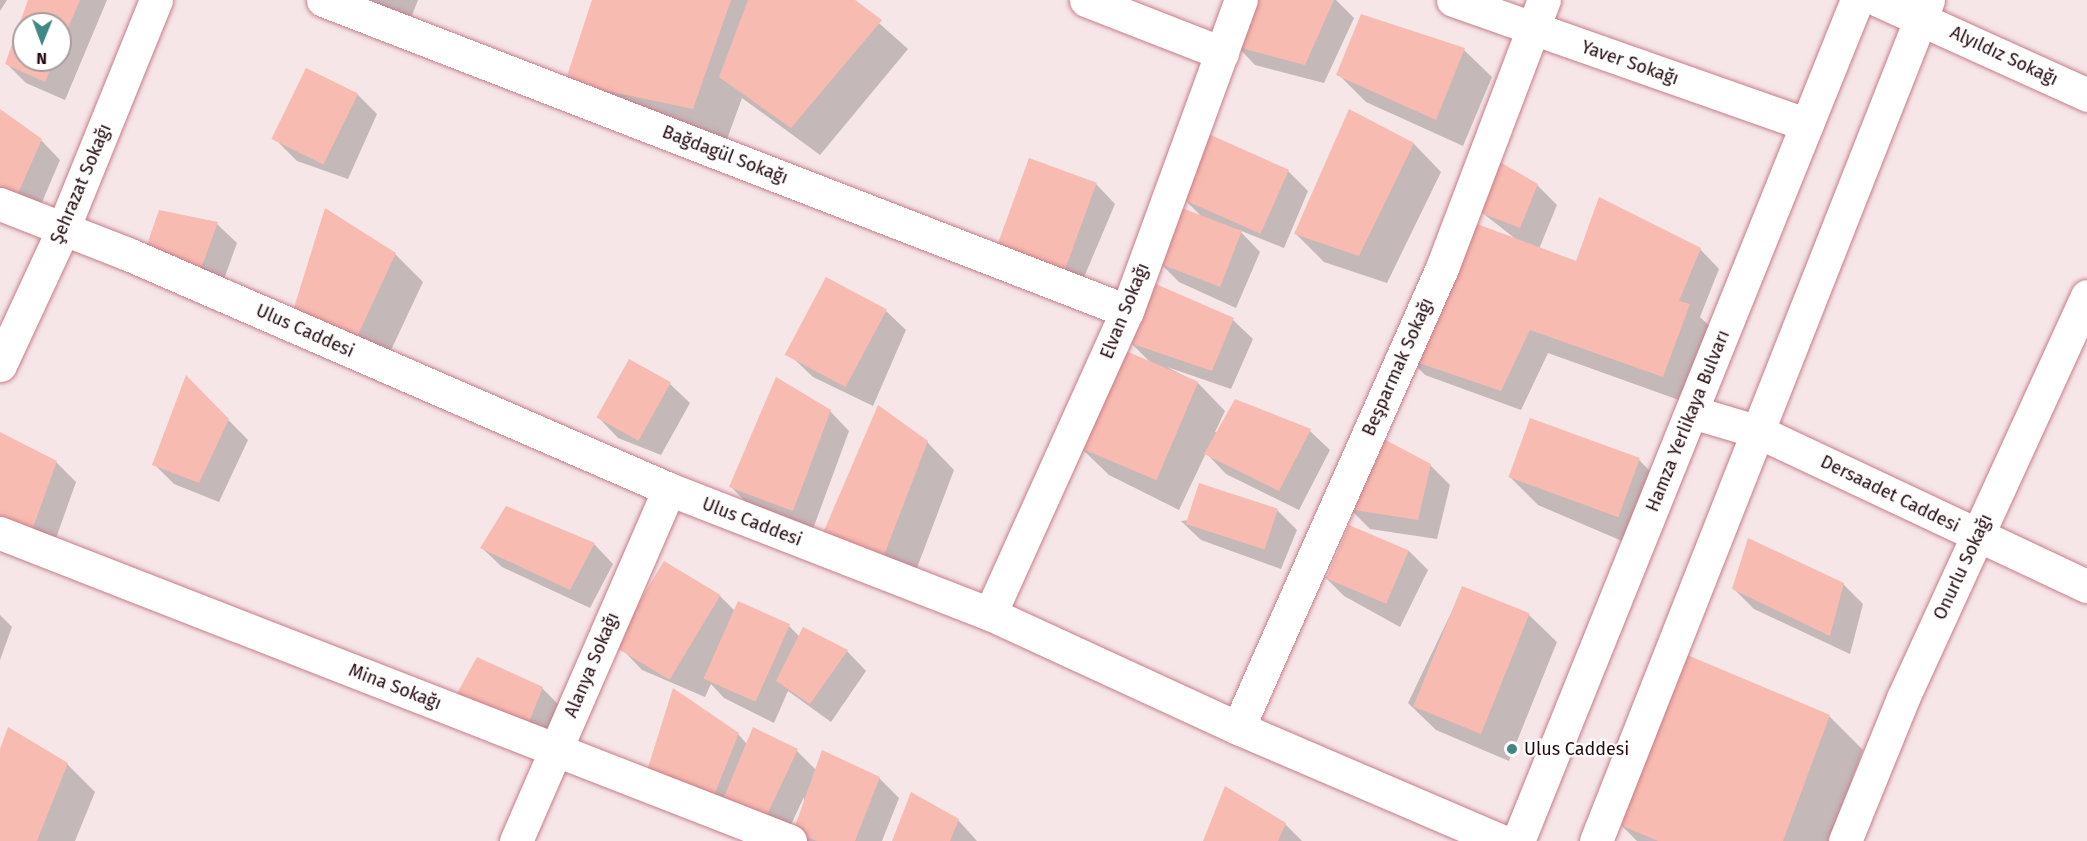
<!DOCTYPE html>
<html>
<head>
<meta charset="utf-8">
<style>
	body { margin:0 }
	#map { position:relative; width:2087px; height:841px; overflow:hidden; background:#f6e6e8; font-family:"Fira Sans",sans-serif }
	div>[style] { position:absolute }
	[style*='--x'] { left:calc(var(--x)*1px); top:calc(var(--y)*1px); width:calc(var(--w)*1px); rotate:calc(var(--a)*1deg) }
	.shadow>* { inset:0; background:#0003 }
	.building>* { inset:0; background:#f8bbb1; transform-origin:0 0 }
	.roads { filter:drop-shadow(0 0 2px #c67e89) drop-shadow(0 0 2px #c67e89) }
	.minor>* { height:33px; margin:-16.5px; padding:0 16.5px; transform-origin:16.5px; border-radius:16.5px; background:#fff }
	.secondary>* { height:33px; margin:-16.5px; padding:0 16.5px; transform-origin:16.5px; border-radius:16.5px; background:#fff }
	.dots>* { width:16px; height:16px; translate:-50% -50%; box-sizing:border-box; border:3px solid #fff; border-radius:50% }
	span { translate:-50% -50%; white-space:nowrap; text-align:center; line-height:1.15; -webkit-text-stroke:4.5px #fff; paint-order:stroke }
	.street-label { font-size:18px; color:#250b10 }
	.poi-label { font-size:18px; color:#250b10 }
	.left { translate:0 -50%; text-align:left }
	.north { position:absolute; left:12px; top:12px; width:60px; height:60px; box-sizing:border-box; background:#fff; border:2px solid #a89d9f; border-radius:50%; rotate:181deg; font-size:16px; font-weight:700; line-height:24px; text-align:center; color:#250b10 }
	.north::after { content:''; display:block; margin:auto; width:21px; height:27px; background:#408883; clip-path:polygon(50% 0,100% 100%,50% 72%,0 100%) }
</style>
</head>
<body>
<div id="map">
	<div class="shadow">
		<div style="clip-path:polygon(0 0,7px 0,0 11px)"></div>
		<div style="clip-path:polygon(evenodd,30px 0,107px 0,65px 100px,26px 83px,6px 63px,30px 0,24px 24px,60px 24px,60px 60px,24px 60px,24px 24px)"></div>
		<div style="clip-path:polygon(351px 0,418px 0,409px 23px)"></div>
		<div style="clip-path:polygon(594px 0,853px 0,908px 49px,820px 155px,742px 98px,726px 142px,600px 115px)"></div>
		<div style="clip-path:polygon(1256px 0,1336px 0,1354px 18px,1324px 83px,1255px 65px,1236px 45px)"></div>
		<div style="clip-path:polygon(1464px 50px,1492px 77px,1463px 146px,1366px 102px,1338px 74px)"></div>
		<div style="clip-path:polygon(357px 94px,377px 114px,348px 179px,297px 161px,277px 141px)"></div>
		<div style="clip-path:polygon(1349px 111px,1414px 144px,1441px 172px,1387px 283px,1324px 262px,1296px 234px)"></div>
		<div style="clip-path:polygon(41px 140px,60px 160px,37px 214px,0 201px)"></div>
		<div style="clip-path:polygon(1288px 171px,1308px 191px,1284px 248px,1239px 230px,1260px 252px,1236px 308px,1179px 282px,1159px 262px,1203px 218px,1181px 196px)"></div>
		<div style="clip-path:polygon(1096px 184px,1115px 204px,1079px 289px,1014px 266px)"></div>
		<div style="clip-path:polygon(1537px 185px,1557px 205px,1539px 249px,1577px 263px,1700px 249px,1719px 269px,1700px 317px,1717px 333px,1690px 404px,1548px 353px,1521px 410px,1425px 375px,1405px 355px,1517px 240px,1480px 211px)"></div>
		<div style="clip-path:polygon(217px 224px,237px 243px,218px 296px,165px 272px)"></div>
		<div style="clip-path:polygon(395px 254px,423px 282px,384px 365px,322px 341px)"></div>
		<div style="clip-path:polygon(1150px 283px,1233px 320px,1253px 339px,1231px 389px,1167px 367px,1198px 383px,1225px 411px,1215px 432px,1310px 431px,1330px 450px,1299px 510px,1226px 474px,1206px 453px,1179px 510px,1109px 475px,1081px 448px,1150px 362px,1129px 341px)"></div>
		<div style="clip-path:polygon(886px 311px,906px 330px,873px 406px,813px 377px,793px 358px)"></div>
		<div style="clip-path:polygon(630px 361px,670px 384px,690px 403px,661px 455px,618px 438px,599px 418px)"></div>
		<div style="clip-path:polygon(187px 378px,248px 440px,219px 502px,174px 484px,154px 464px)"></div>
		<div style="clip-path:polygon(830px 411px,849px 431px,813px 529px,750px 506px,731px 487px)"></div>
		<div style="clip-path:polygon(0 433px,56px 462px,76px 482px,50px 555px,0 537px)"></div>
		<div style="clip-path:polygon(927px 442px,954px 470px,912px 581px,853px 560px)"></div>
		<div style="clip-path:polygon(1639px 460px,1667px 488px,1643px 550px,1538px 505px,1510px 477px)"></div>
		<div style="clip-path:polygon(1430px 465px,1450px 485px,1437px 539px,1370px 529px,1350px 509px)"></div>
		<div style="clip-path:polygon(1277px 510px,1297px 530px,1281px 569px,1201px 540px,1181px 521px)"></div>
		<div style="clip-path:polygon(594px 544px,613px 564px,590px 608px,502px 567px,482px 548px)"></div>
		<div style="clip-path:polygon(1409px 551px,1428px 570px,1400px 627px,1344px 596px,1325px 577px)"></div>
		<div style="clip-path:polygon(665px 563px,720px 596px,735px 611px,789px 626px,800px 637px,847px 651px,866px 671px,831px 722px,788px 691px,774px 723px,724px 698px,711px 684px,705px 697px,642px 670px,623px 650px)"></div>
		<div style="clip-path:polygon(1843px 584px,1863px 604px,1850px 654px,1754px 609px,1734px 589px)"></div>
		<div style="clip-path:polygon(1463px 588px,1529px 615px,1557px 642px,1509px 761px,1436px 730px,1408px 703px)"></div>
		<div style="clip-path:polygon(0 615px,12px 627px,0 660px)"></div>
		<div style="clip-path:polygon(542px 688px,562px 708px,543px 755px,475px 718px)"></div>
		<div style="clip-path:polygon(1829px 716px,1863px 750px,1829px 841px,1637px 841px,1620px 824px)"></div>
		<div style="clip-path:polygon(738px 734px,747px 744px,797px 751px,816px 770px,879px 778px,899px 798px,882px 841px,803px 841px,804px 797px,786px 835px,668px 793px)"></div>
		<div style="clip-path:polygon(0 754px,67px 764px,95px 792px,75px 841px,0 841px)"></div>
		<div style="clip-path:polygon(958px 820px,977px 841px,894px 841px)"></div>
		<div style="clip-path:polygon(1285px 824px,1302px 841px,1205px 841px)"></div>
	</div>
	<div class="building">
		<div style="clip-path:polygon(28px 0,80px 0,60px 46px,60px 24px,24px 24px,24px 60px,54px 60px,45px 82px,5px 64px)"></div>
		<div style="clip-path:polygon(592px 0,731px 0,693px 109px,565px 82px)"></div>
		<div style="clip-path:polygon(748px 0,855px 0,882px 20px,791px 128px,719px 77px)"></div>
		<div style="clip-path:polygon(1254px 0,1334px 0,1305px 65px,1234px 46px)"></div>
		<div style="clip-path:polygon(1361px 14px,1465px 48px,1436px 120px,1336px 75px)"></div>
		<div style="left:306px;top:68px;width:58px;height:79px;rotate:26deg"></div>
		<div style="clip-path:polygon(0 109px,42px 139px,17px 196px,0 189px)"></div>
		<div style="clip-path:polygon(1349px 109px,1414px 143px,1359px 256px,1294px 234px)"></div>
		<div style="left:1204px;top:132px;width:93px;height:70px;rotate:24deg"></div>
		<div style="left:1029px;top:158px;width:72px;height:95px;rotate:20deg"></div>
		<div style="clip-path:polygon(1498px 161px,1538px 184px,1520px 228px,1479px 212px)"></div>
		<div style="clip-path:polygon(1599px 197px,1701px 248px,1679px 301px,1690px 304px,1663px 377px,1530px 330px,1501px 391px,1416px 362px,1461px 218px,1576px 261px)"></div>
		<div style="clip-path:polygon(325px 208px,396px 253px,356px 339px,292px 314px)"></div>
		<div style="left:1182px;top:208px;width:64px;height:60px;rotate:21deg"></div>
		<div style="clip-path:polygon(159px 210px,218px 222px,198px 277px,144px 253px)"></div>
		<div style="left:826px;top:277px;width:69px;height:88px;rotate:28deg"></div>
		<div style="clip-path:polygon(1149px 281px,1234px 318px,1212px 371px,1127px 342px)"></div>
		<div style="left:1121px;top:349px;width:84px;height:107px;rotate:23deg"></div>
		<div style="left:629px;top:359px;width:48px;height:67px;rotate:29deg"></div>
		<div style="clip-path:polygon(186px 375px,229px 419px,199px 483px,152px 465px)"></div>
		<div style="clip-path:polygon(776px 377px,831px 410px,793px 511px,729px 487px)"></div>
		<div style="clip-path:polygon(1235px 399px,1311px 429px,1279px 491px,1204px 454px)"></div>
		<div style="clip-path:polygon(878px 405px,928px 441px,884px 555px,823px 533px)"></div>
		<div style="left:1530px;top:418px;width:117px;height:63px;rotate:20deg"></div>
		<div style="clip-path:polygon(0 432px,57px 461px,30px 536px,0 525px)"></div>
		<div style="clip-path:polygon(1380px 437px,1431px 464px,1418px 520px,1348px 509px)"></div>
		<div style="left:1199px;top:483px;width:83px;height:43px;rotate:18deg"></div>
		<div style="clip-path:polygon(506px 506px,595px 543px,570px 590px,480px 548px)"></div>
		<div style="left:1349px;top:525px;width:65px;height:58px;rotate:23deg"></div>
		<div style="clip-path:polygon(1748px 538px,1844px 583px,1830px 636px,1732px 589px)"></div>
		<div style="left:664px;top:561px;width:66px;height:99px;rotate:31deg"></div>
		<div style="left:1462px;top:586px;width:73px;height:130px;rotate:22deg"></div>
		<div style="left:738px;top:601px;width:57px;height:85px;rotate:24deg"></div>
		<div style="clip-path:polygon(803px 627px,848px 650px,810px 704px,776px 681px)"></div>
		<div style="clip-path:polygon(1685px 654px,1830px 715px,1783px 841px,1658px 841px,1618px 824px)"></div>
		<div style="clip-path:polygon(477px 657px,543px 687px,523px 737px,454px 699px)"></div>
		<div style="clip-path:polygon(673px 688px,739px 733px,713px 798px,646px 774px)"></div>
		<div style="clip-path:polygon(8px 727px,68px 763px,37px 841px,0 841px,0 749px)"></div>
		<div style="clip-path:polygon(753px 727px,798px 749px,766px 817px,722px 802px)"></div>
		<div style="clip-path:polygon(822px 750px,880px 777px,855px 841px,817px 841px,793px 832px)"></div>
		<div style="clip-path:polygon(1225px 786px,1286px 823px,1278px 841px,1203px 841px)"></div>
		<div style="clip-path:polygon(911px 792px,959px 819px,950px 841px,892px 841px)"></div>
	</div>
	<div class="roads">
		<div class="minor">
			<div style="--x:323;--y:0;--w:862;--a:21.15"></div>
			<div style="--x:1086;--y:0;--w:146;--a:21.3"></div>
			<div style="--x:1453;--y:0;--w:375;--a:19.4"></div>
			<div style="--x:1878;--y:0;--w:230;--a:24.4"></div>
			<div style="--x:0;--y:204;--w:137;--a:21.3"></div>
			<div style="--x:128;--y:254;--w:590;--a:23.48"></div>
			<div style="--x:669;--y:489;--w:344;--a:21.3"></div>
			<div style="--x:990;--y:614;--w:273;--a:24.7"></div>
			<div style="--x:1238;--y:728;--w:287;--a:23.2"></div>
			<div style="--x:0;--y:365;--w:150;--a:-65.1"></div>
			<div style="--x:63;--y:229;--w:247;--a:-67.9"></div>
			<div style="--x:1692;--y:412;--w:70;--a:16.6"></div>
			<div style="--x:1759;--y:432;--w:362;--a:25.2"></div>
			<div style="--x:0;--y:533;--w:848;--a:21.3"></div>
			<div style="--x:990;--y:614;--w:333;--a:-65.7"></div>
			<div style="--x:1127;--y:311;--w:331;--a:-69.9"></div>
			<div style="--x:1238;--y:728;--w:503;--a:-66.08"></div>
			<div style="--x:1442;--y:268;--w:287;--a:-69.2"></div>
			<div style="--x:516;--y:841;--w:384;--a:-66.5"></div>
			<div style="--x:1845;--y:841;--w:154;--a:-67.9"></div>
			<div style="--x:1903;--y:698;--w:442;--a:-65.4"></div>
		</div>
		<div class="secondary">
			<div style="--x:1518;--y:841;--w:907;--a:-68.05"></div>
			<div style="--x:1596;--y:841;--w:904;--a:-68.46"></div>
		</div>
	</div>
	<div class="dots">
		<div style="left:1512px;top:749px;background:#408883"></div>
	</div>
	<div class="street-label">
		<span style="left:2004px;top:56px;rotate:25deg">Alyıldız Sokağı</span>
		<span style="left:1630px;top:63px;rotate:19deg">Yaver Sokağı</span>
		<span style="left:725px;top:155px;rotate:21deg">Bağdagül Sokağı</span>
		<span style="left:81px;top:184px;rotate:-67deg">Şehrazat Sokağı</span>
		<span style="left:1125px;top:311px;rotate:-68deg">Elvan Sokağı</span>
		<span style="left:305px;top:331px;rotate:24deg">Ulus Caddesi</span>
		<span style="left:1398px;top:367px;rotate:-66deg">Beşparmak Sokağı</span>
		<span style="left:1688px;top:421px;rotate:-68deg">Hamza Yerlikaya Bulvarı</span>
		<span style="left:1890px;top:494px;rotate:26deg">Dersaadet Caddesi</span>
		<span style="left:752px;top:522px;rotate:21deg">Ulus Caddesi</span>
		<span style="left:1963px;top:567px;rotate:-65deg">Onurlu Sokağı</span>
		<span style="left:592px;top:665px;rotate:-67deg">Alanya Sokağı</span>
		<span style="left:395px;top:687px;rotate:21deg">Mina Sokağı</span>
	</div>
	<div class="poi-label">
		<span class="left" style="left:1524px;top:749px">Ulus Caddesi</span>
	</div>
	<div class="north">N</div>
</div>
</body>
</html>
